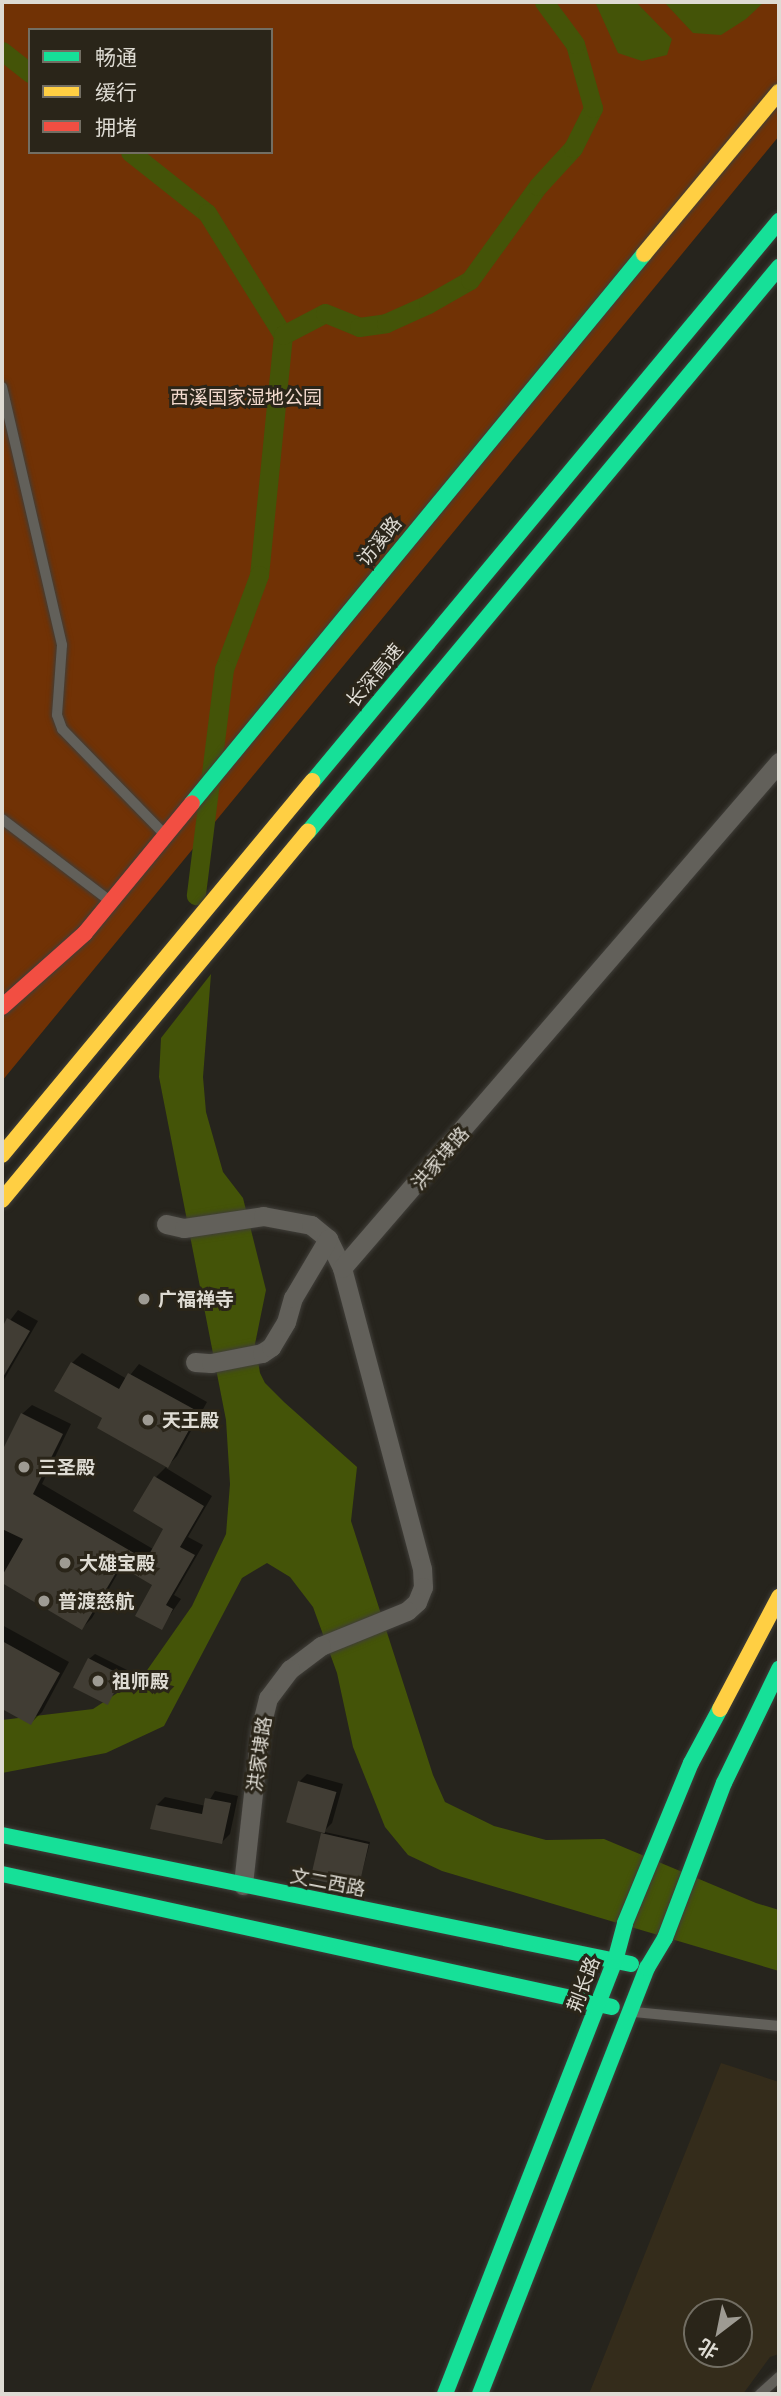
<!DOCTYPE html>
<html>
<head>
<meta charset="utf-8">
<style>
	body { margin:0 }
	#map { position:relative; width:781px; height:2396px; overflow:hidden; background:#26241d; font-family:"Titillium Web","Noto Sans SC",sans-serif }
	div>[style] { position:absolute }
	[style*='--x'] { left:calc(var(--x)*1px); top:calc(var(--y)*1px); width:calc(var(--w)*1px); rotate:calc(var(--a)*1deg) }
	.built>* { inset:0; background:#342c1b }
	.green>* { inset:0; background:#713205 }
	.water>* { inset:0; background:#445408 }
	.shadow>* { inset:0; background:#0007 }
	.canal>* { height:19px; margin:-9.5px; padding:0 9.5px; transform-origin:9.5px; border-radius:9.5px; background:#445408 }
	.building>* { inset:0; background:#413d34; transform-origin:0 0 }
	.roads { filter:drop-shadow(0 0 2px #403e39) drop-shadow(0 0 2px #403e39) }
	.lane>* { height:10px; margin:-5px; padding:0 5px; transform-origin:5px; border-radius:5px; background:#62605a }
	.street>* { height:19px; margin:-9.5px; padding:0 9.5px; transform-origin:9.5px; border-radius:9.5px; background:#62605a }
	.fast>* { height:16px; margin:-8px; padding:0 8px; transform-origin:8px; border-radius:8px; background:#16e098 }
	.slow>* { height:16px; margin:-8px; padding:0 8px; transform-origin:8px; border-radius:8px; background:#ffcf43 }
	.jam>* { height:16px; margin:-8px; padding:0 8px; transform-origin:8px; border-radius:8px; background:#f24e42 }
	.dots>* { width:19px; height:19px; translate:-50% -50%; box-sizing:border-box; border:4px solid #2a2519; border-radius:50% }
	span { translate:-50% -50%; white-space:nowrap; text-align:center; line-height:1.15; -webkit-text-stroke:6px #2a2519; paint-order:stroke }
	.park-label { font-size:19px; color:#f2d9cd }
	.street-label { font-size:19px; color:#dedbd3 }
	.poi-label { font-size:19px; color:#dedbd3; font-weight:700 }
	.left { translate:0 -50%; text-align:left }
	.frame { position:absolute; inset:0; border:4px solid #dedbd3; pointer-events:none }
	.legend { position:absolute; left:28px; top:28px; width:245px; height:126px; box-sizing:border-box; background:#2a2519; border:2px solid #726e63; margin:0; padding:9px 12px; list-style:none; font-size:21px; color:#dedbd3 }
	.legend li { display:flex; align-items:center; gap:14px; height:35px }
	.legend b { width:35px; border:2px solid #726e63 }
	.north { position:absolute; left:683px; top:2298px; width:70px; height:70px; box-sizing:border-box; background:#2a2519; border:2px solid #726e63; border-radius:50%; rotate:212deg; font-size:19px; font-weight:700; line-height:28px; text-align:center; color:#dedbd3 }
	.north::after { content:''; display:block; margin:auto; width:24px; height:32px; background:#9e9b93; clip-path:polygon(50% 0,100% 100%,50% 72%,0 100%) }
</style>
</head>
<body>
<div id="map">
	<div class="built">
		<div style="clip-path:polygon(evenodd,721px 2063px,779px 2082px,779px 2354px,770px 2357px,743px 2394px,589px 2394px,721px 2063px,697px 2312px,739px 2312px,739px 2354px,697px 2354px,697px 2312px)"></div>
	</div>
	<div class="green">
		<div style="clip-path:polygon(evenodd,2px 2px,779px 2px,779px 136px,2px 1081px,2px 2px,30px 30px,271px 30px,271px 152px,30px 152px,30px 30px)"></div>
	</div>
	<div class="water">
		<div style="clip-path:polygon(595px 2px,636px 2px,672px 39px,667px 55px,642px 61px,618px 53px)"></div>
		<div style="clip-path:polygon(664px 2px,762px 2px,762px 4px,746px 19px,721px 35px,693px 33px)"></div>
		<div style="clip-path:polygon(211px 974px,203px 1077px,206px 1112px,223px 1172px,243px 1198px,266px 1290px,255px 1344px,260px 1373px,265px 1383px,284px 1402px,357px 1467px,351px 1521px,433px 1775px,445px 1802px,494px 1826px,546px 1840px,604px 1839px,756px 1903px,779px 1910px,779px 1971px,442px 1871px,408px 1855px,385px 1827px,353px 1747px,337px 1673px,313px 1607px,290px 1577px,267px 1563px,242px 1578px,164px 1726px,106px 1753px,2px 1773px,2px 1720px,93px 1709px,143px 1676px,192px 1606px,226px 1534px,230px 1484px,226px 1420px,159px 1077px,161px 1038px)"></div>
	</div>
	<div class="shadow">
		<div style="clip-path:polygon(18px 1310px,38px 1321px,2px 1383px,2px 1331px)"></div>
		<div style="clip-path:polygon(82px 1353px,127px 1379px,139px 1364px,207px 1402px,177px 1456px,166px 1468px,212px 1496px,188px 1537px,203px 1545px,174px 1595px,181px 1599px,161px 1628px,154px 1584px,122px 1566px,92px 1618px,82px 1628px,2px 1581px,2px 1455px,22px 1414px,32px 1405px,71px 1424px,42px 1484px,153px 1549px,165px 1529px,135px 1511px,156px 1477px,167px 1466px,105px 1418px,72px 1363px)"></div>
		<div style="clip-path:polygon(2px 1625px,69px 1662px,42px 1712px,31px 1723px,2px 1707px)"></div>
		<div style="clip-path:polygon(95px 1654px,127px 1670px,107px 1702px,89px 1659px)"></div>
		<div style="clip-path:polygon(307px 1774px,343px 1784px,332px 1823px,324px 1831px,299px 1782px)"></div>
		<div style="clip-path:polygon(215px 1791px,238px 1796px,230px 1834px,222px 1842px,157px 1805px,165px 1797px,206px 1806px)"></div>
		<div style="clip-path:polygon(325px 1832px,370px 1842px,358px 1888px,323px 1834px)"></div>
	</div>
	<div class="canal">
		<div style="--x:2;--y:51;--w:36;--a:38"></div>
		<div style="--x:130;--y:152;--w:98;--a:38.4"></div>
		<div style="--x:207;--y:213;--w:144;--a:58.1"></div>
		<div style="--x:283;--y:335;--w:241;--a:95.7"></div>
		<div style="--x:259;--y:575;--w:100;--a:110.4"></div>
		<div style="--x:224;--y:669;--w:228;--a:97.1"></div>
		<div style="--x:283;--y:335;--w:47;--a:-27.6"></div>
		<div style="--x:325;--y:313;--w:37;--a:22"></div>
		<div style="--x:359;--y:327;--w:27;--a:-8"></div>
		<div style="--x:386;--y:323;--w:46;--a:-24.3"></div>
		<div style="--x:428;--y:304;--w:48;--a:-29.7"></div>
		<div style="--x:470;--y:280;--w:116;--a:-54.1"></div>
		<div style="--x:538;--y:186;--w:52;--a:-47.4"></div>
		<div style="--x:573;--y:148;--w:45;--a:-63.4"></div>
		<div style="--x:593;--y:108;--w:66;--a:-105.7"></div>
		<div style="--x:575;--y:44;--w:52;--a:-126.4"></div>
	</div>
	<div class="building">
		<div style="clip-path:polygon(7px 1318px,30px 1331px,2px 1379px,2px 1328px)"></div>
		<div style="clip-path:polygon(71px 1362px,119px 1389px,128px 1373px,199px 1412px,168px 1468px,97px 1428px,102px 1418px,54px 1391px)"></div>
		<div style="clip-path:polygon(21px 1413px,63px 1434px,33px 1494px,146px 1560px,163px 1529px,133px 1511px,154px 1476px,204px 1506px,180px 1547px,195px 1555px,166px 1605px,173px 1609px,162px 1630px,135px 1616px,152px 1585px,120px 1566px,82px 1630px,2px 1583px,2px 1576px,23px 1539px,2px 1529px,2px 1451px)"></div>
		<div style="clip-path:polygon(2px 1641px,60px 1673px,31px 1725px,2px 1709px)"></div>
		<div style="left:88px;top:1658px;width:39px;height:33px;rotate:27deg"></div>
		<div style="left:298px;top:1781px;width:40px;height:43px;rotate:16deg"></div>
		<div style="clip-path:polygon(205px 1798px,231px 1803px,222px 1844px,150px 1829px,156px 1805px,202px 1814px)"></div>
		<div style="left:321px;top:1833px;width:49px;height:47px;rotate:13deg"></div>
	</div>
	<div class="roads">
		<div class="lane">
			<div style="--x:2;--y:387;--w:265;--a:76.9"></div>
			<div style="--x:62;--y:645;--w:70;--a:94.1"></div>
			<div style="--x:57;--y:715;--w:15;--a:70"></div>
			<div style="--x:62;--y:729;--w:148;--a:45.8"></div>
			<div style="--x:2;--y:819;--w:136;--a:37.2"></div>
			<div style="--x:634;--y:2012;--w:146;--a:5.5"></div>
			<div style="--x:760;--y:2394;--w:25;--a:-42"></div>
		</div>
		<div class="street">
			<div style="--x:166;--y:1224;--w:18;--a:13"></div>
			<div style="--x:184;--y:1228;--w:80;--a:-8.6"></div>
			<div style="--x:263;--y:1216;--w:49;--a:10.6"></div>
			<div style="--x:311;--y:1225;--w:22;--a:39"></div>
			<div style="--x:328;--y:1239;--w:32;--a:64"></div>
			<div style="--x:342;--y:1268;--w:310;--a:75.1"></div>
			<div style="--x:422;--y:1568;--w:19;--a:87"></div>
			<div style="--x:423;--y:1587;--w:16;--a:112"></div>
			<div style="--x:417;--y:1602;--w:13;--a:138"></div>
			<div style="--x:407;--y:1611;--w:93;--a:157.9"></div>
			<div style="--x:321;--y:1646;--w:39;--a:143"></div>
			<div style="--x:290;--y:1669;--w:36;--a:127"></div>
			<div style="--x:268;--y:1698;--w:33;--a:104"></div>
			<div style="--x:260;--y:1730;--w:156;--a:96.3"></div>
			<div style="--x:342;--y:1268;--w:669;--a:-49.18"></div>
			<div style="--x:195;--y:1362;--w:16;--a:4"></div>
			<div style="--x:211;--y:1363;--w:52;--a:-11.1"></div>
			<div style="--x:262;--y:1353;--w:11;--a:-34"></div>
			<div style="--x:271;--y:1347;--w:29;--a:-59"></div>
			<div style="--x:286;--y:1322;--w:25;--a:-74"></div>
			<div style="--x:293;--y:1298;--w:69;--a:-59.3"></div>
		</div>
		<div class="fast">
			<div style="--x:313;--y:781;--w:729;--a:-50.23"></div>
			<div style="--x:192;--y:803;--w:711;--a:-50.53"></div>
			<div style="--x:308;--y:832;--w:736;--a:-50.18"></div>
			<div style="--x:2;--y:1835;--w:642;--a:11.59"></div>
			<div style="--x:2;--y:1874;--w:624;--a:12.3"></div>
			<div style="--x:445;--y:2394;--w:465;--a:-68.6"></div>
			<div style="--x:615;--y:1961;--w:39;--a:-75"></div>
			<div style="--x:625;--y:1923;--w:173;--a:-67.6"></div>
			<div style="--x:691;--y:1763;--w:61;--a:-61.8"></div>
			<div style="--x:480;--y:2394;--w:458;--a:-68.6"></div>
			<div style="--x:647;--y:1968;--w:35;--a:-59"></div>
			<div style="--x:665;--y:1938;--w:166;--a:-69.2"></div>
			<div style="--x:724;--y:1783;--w:127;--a:-64.2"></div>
		</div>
		<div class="slow">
			<div style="--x:644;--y:254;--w:211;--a:-50.2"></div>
			<div style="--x:2;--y:1155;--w:486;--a:-50.3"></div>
			<div style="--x:2;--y:1200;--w:479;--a:-50.3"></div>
			<div style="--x:720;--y:1709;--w:127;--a:-62.2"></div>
		</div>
		<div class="jam">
			<div style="--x:2;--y:1007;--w:111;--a:-41.7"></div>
			<div style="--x:85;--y:933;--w:168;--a:-50.5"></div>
		</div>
	</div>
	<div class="dots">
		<div style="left:144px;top:1299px;background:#9e9b93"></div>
		<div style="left:148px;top:1420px;background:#9e9b93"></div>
		<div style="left:24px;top:1467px;background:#9e9b93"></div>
		<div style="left:65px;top:1563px;background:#9e9b93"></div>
		<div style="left:44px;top:1601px;background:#9e9b93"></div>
		<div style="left:98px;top:1681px;background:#9e9b93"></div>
	</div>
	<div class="park-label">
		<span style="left:246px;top:397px">西溪国家湿地公园</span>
	</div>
	<div class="street-label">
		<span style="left:379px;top:541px;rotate:-51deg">访溪路</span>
		<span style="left:374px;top:675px;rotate:-50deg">长深高速</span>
		<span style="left:440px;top:1158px;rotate:-49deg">洪家埭路</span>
		<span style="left:259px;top:1754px;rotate:-82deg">洪家埭路</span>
		<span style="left:328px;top:1882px;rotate:11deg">文二西路</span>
		<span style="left:583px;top:1984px;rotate:-69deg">荆长路</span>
	</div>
	<div class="poi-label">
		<span class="left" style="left:158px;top:1299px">广福禅寺</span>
		<span class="left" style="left:162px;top:1420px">天王殿</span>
		<span class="left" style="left:38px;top:1467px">三圣殿</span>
		<span class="left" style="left:79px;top:1563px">大雄宝殿</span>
		<span class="left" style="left:58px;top:1601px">普渡慈航</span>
		<span class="left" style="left:112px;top:1681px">祖师殿</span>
	</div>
	<div class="frame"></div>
	<ul class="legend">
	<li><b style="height:9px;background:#16e098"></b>畅通</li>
	<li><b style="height:9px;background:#ffcf43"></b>缓行</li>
	<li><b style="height:9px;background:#f24e42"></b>拥堵</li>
	</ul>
	<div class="north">北</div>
</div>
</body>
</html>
